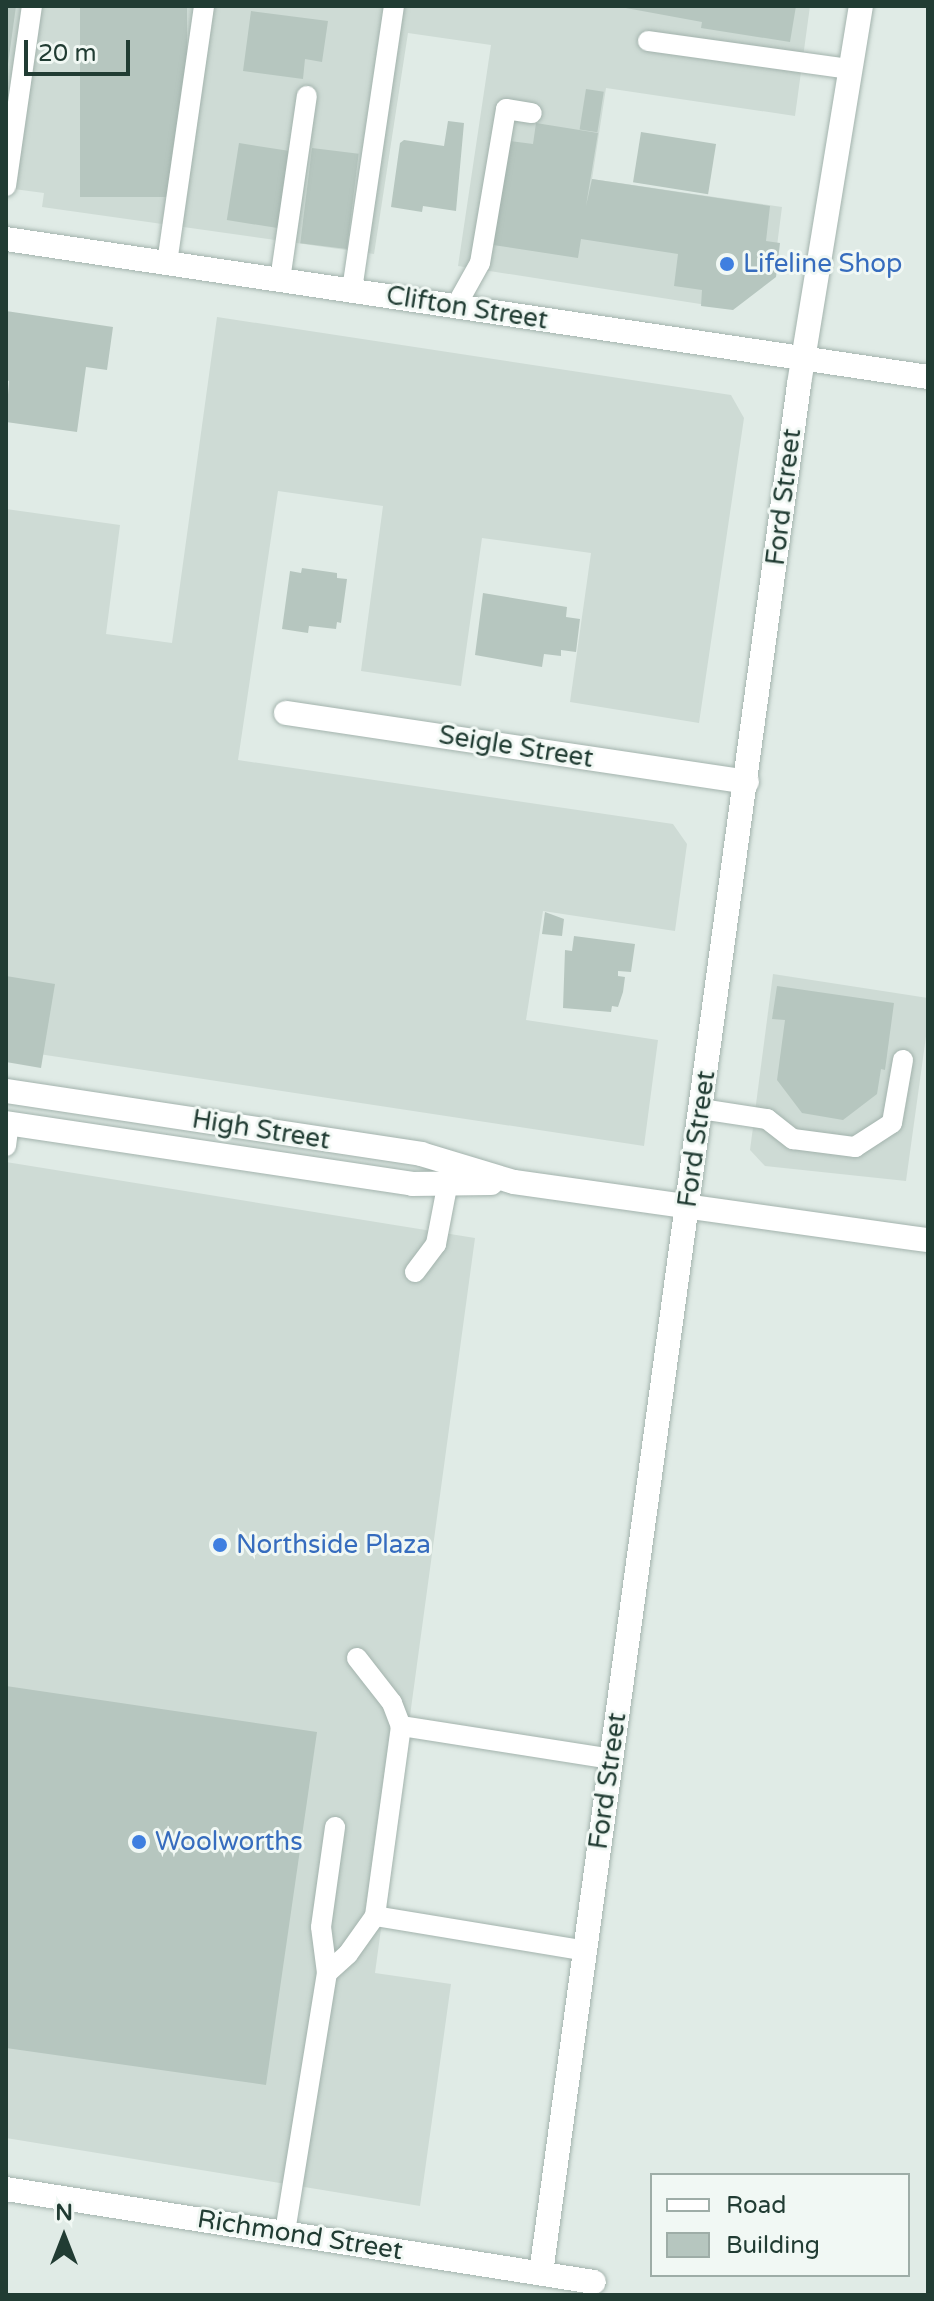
<!DOCTYPE html>
<html>
<head>
<meta charset="utf-8">
<style>
	body { margin:0 }
	#map { position:relative; width:934px; height:2301px; overflow:hidden; background:#e0ebe6; font-family:"Varela Round",sans-serif }
	div>[style] { position:absolute }
	[style*='--x'] { left:calc(var(--x)*1px); top:calc(var(--y)*1px); width:calc(var(--w)*1px); rotate:calc(var(--a)*1deg) }
	.built>* { inset:0; background:#cedbd5 }
	.building>* { inset:0; background:#b6c6bf; transform-origin:0 0 }
	.roads { filter:drop-shadow(0 0 2px #a3b3ad) drop-shadow(0 0 2px #a3b3ad) }
	.service>* { height:20px; margin:-10px; padding:0 10px; transform-origin:10px; border-radius:10px; background:#fff }
	.minor>* { height:24px; margin:-12px; padding:0 12px; transform-origin:12px; border-radius:12px; background:#fff }
	.secondary>* { height:24px; margin:-12px; padding:0 12px; transform-origin:12px; border-radius:12px; background:#fff }
	.dots>* { width:22px; height:22px; translate:-50% -50%; box-sizing:border-box; border:4px solid #f1f8f4; border-radius:50% }
	span { translate:-50% -50%; white-space:nowrap; text-align:center; line-height:1.15; -webkit-text-stroke:6px #f1f8f4; paint-order:stroke }
	.shop-label { font-size:26px; color:#366cbe }
	.left { translate:0 -50%; text-align:left }
	.street-label { font-size:26px; color:#213c33 }
	.frame { position:absolute; inset:0; border:8px solid #213c33; pointer-events:none }
	.legend { position:absolute; left:650px; top:2173px; width:260px; height:104px; box-sizing:border-box; background:#f1f8f4; border:2px solid #9eada7; margin:0; padding:10px 14px; list-style:none; font-size:24px; color:#213c33 }
	.legend li { display:flex; align-items:center; gap:16px; height:40px }
	.legend b { width:40px; border:2px solid #9eada7 }
	.north { position:absolute; left:24px; top:2197px; width:80px; height:80px; -webkit-text-stroke:6px #f1f8f4; paint-order:stroke; rotate:0deg; font-size:22px; font-weight:700; line-height:32px; text-align:center; color:#213c33 }
	.north::after { content:''; display:block; margin:auto; width:28px; height:36px; background:#213c33; clip-path:polygon(50% 0,100% 100%,50% 72%,0 100%) }
	.scale { position:absolute; left:24px; top:40px; width:106px; height:36px; box-sizing:border-box; border:4px solid #213c33; border-top:0; padding-left:10px; font-size:24px; line-height:28px; white-space:nowrap; color:#213c33; -webkit-text-stroke:6px #f1f8f4; paint-order:stroke }
</style>
</head>
<body>
<div id="map">
	<div class="built">
		<div style="clip-path:polygon(6px 6px,810px 6px,795px 116px,606px 88px,592px 179px,782px 207px,773px 277px,732px 309px,458px 266px,491px 45px,408px 33px,374px 254px,42px 207px,44px 193px,6px 188px)"></div>
		<div style="clip-path:polygon(217px 317px,731px 395px,744px 418px,699px 723px,570px 702px,591px 553px,482px 538px,461px 686px,361px 671px,383px 506px,278px 491px,238px 760px,673px 824px,687px 844px,675px 931px,543px 911px,526px 1020px,658px 1040px,644px 1146px,6px 1049px,6px 509px,120px 525px,106px 634px,172px 643px)"></div>
		<div style="clip-path:polygon(773px 974px,928px 998px,928px 1022px,906px 1181px,765px 1166px,750px 1150px)"></div>
		<div style="clip-path:polygon(6px 1162px,475px 1238px,375px 1973px,451px 1984px,420px 2206px,6px 2138px)"></div>
	</div>
	<div class="building">
		<div style="clip-path:polygon(6px 6px,16px 6px,8px 64px,6px 64px)"></div>
		<div style="left:80px;top:6px;width:107px;height:191px"></div>
		<div style="clip-path:polygon(615px 6px,796px 6px,790px 42px,701px 28px,702px 22px)"></div>
		<div style="clip-path:polygon(251px 11px,328px 21px,322px 62px,305px 59px,303px 79px,243px 71px)"></div>
		<div style="left:586px;top:89px;width:18px;height:41px;rotate:9deg"></div>
		<div style="clip-path:polygon(448px 121px,464px 123px,456px 211px,423px 206px,422px 212px,391px 207px,400px 143px,404px 140px,444px 146px)"></div>
		<div style="clip-path:polygon(536px 123px,598px 133px,586px 206px,592px 179px,770px 206px,766px 241px,780px 243px,776px 277px,733px 310px,701px 306px,702px 290px,674px 286px,678px 254px,581px 239px,578px 258px,493px 245px,510px 141px,533px 144px)"></div>
		<div style="left:641px;top:132px;width:76px;height:51px;rotate:9deg"></div>
		<div style="left:239px;top:143px;width:53px;height:78px;rotate:9deg"></div>
		<div style="left:312px;top:148px;width:47px;height:96px;rotate:7deg"></div>
		<div style="clip-path:polygon(6px 311px,113px 327px,107px 370px,86px 367px,77px 432px,6px 422px,9px 381px,6px 380px)"></div>
		<div style="clip-path:polygon(302px 568px,337px 573px,337px 578px,347px 579px,341px 623px,337px 622px,336px 629px,309px 626px,308px 633px,282px 629px,290px 571px,301px 573px)"></div>
		<div style="clip-path:polygon(483px 593px,567px 607px,566px 617px,580px 619px,576px 652px,561px 650px,561px 656px,544px 654px,542px 667px,475px 655px)"></div>
		<div style="clip-path:polygon(545px 912px,564px 919px,562px 936px,542px 934px)"></div>
		<div style="clip-path:polygon(574px 936px,635px 944px,631px 972px,618px 971px,618px 976px,625px 977px,623px 992px,618px 1007px,612px 1006px,611px 1012px,563px 1008px,565px 950px,572px 951px)"></div>
		<div style="clip-path:polygon(6px 976px,55px 984px,41px 1068px,6px 1062px)"></div>
		<div style="clip-path:polygon(777px 986px,894px 1003px,885px 1070px,881px 1069px,877px 1094px,843px 1120px,802px 1113px,777px 1080px,785px 1020px,772px 1019px)"></div>
		<div style="clip-path:polygon(6px 1686px,317px 1732px,266px 2085px,6px 2048px)"></div>
	</div>
	<div class="roads">
		<div class="service">
			<div style="--x:648;--y:41;--w:205;--a:7.9"></div>
			<div style="--x:6;--y:186;--w:182;--a:-81.8"></div>
			<div style="--x:167;--y:263;--w:260;--a:-81.8"></div>
			<div style="--x:280;--y:280;--w:186;--a:-81.7"></div>
			<div style="--x:352;--y:290;--w:287;--a:-81.6"></div>
			<div style="--x:456;--y:306;--w:49;--a:-60.8"></div>
			<div style="--x:480;--y:263;--w:156;--a:-80.4"></div>
			<div style="--x:506;--y:109;--w:26;--a:9"></div>
			<div style="--x:701;--y:1109;--w:67;--a:8.6"></div>
			<div style="--x:767;--y:1119;--w:33;--a:38"></div>
			<div style="--x:793;--y:1139;--w:63;--a:7.4"></div>
			<div style="--x:855;--y:1147;--w:44;--a:-33"></div>
			<div style="--x:892;--y:1123;--w:64;--a:-80.1"></div>
			<div style="--x:6;--y:1146;--w:23;--a:-83"></div>
			<div style="--x:415;--y:1272;--w:35;--a:-53"></div>
			<div style="--x:436;--y:1244;--w:74;--a:-79.1"></div>
			<div style="--x:357;--y:1658;--w:57;--a:52.1"></div>
			<div style="--x:392;--y:1703;--w:25;--a:69"></div>
			<div style="--x:401;--y:1726;--w:213;--a:8.9"></div>
			<div style="--x:401;--y:1726;--w:192;--a:97.8"></div>
			<div style="--x:375;--y:1916;--w:214;--a:9.4"></div>
			<div style="--x:327;--y:1973;--w:28;--a:-42"></div>
			<div style="--x:348;--y:1954;--w:47;--a:-54.6"></div>
			<div style="--x:285;--y:2232;--w:262;--a:-80.8"></div>
			<div style="--x:327;--y:1973;--w:46;--a:-97.4"></div>
			<div style="--x:321;--y:1927;--w:101;--a:-82"></div>
		</div>
		<div class="minor">
			<div style="--x:6;--y:239;--w:932;--a:8.51"></div>
			<div style="--x:286;--y:713;--w:466;--a:8.5"></div>
			<div style="--x:6;--y:2189;--w:595;--a:8.99"></div>
			<div style="--x:541;--y:2273;--w:1907;--a:-82.22"></div>
			<div style="--x:799;--y:384;--w:383;--a:-80.7"></div>
		</div>
		<div class="secondary">
			<div style="--x:6;--y:1091;--w:420;--a:8.6"></div>
			<div style="--x:421;--y:1154;--w:97;--a:16.8"></div>
			<div style="--x:514;--y:1182;--w:418;--a:8"></div>
			<div style="--x:6;--y:1123;--w:411;--a:8.5"></div>
			<div style="--x:412;--y:1184;--w:79;--a:-0.7"></div>
		</div>
	</div>
	<div class="dots">
		<div style="left:727px;top:264px;background:#3f7fe0"></div>
		<div style="left:220px;top:1545px;background:#3f7fe0"></div>
		<div style="left:139px;top:1842px;background:#3f7fe0"></div>
	</div>
	<div class="shop-label">
		<span class="left" style="left:743px;top:264px">Lifeline Shop</span>
		<span class="left" style="left:236px;top:1545px">Northside Plaza</span>
		<span class="left" style="left:155px;top:1842px">Woolworths</span>
	</div>
	<div class="street-label">
		<span style="left:467px;top:308px;rotate:9deg">Clifton Street</span>
		<span style="left:784px;top:497px;rotate:-83deg">Ford Street</span>
		<span style="left:516px;top:747px;rotate:9deg">Seigle Street</span>
		<span style="left:261px;top:1130px;rotate:9deg">High Street</span>
		<span style="left:697px;top:1139px;rotate:-82deg">Ford Street</span>
		<span style="left:608px;top:1781px;rotate:-82deg">Ford Street</span>
		<span style="left:300px;top:2235px;rotate:9deg">Richmond Street</span>
	</div>
	<div class="frame"></div>
	<ul class="legend">
	<li><b style="height:10px;background:#fff"></b>Road</li>
	<li><b style="height:22px;background:#b6c6bf"></b>Building</li>
	</ul>
	<div class="north">N</div>
	<div class="scale">20 m</div>
</div>
</body>
</html>
